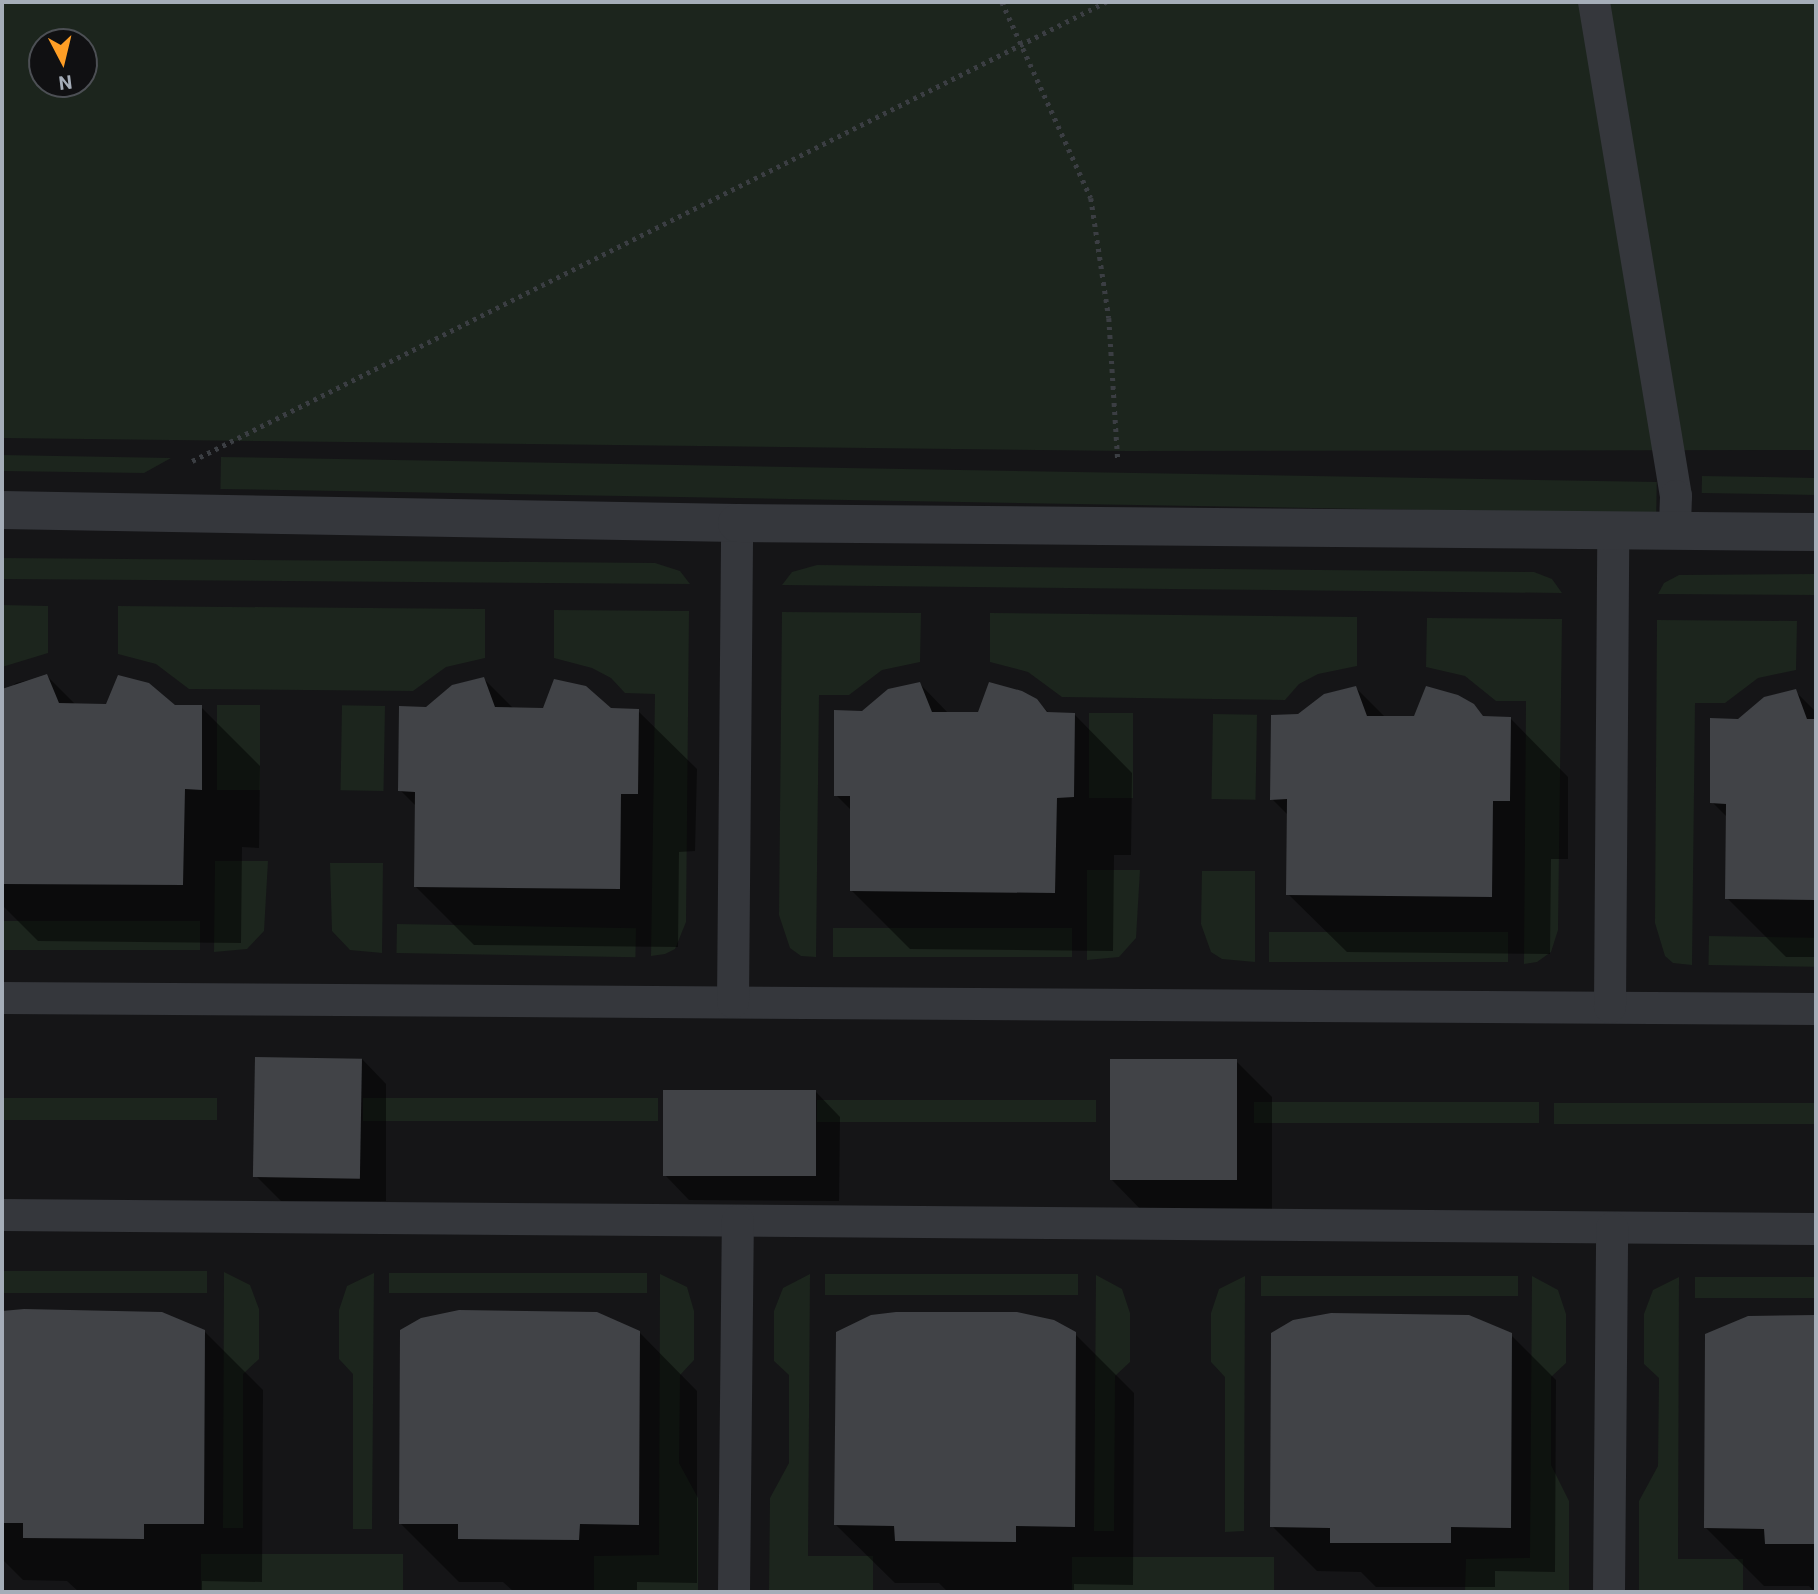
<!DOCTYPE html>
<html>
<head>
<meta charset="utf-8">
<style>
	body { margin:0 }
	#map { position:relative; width:1818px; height:1594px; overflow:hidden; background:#151517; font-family:Roboto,sans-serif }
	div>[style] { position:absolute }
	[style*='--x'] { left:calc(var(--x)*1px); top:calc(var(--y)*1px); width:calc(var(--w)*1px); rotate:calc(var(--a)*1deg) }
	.green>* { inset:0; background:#1c251d; transform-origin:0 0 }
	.shadow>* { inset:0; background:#0007 }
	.building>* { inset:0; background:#414347; transform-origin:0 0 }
	.path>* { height:4.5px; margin-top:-2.25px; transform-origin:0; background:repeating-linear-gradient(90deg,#3b3e43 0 3.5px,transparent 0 8.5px) }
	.service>* { height:32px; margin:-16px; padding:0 16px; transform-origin:16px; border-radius:16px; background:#35373c }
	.minor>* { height:38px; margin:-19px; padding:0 19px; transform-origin:19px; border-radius:19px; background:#35373c }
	span { translate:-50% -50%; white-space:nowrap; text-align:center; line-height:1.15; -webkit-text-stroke:7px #101012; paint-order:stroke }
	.frame { position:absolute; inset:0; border:4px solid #a5adb8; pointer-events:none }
	.north { position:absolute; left:28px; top:28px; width:70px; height:70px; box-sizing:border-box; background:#101012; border:2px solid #4c4f54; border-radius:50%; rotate:173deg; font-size:19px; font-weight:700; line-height:28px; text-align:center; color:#a5adb8 }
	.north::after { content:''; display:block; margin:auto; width:24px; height:32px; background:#ff9e25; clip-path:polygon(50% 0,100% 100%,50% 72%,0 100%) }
</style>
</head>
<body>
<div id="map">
	<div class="green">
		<div style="clip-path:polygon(evenodd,2px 2px,1816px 2px,1816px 450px,1128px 451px,2px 438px,2px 2px,42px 42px,84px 42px,84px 84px,42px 84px,42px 42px)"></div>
		<div style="clip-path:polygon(2px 455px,171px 458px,144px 473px,2px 471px)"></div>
		<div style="left:221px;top:457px;width:1436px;height:32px;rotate:1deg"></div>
		<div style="left:1702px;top:476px;width:114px;height:17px;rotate:1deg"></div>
		<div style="clip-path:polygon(2px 558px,655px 563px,680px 571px,690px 584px,2px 579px)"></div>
		<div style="clip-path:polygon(817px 565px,1534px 572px,1552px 579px,1562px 593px,782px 585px,792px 572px)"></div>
		<div style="clip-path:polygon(1816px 574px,1816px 595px,1658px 594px,1664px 583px,1679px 575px)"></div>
		<div style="clip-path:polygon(2px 605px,48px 606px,48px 653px,2px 667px)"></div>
		<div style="clip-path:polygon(118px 606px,485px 609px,485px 658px,446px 667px,413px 691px,189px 689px,156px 664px,118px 654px)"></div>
		<div style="clip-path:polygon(554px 610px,689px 611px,686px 922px,675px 949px,665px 954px,651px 956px,655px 694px,625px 693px,611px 678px,592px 668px,554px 658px)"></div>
		<div style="clip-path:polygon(782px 612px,921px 613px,920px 662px,882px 670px,849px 695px,819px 695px,816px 957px,801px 956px,790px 948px,779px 915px)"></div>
		<div style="clip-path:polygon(990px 613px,1357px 617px,1357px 666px,1318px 674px,1299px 684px,1285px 700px,1062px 697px,1028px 672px,990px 662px)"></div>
		<div style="clip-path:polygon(1427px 618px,1562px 619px,1558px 930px,1551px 952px,1537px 962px,1524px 964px,1526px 701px,1496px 701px,1465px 676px,1426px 667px)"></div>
		<div style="clip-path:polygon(1657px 620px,1797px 621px,1796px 670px,1758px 678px,1725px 703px,1695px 703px,1692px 965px,1673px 963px,1665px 956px,1655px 923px)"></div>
		<div style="left:217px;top:705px;width:43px;height:85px"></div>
		<div style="left:385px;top:706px;width:85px;height:43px;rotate:91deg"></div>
		<div style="left:1089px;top:713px;width:44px;height:85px"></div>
		<div style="left:1213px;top:714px;width:44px;height:85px;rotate:1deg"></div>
		<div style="clip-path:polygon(215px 861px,268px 861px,264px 931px,247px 949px,214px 952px)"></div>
		<div style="clip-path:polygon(330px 863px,383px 863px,382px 953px,350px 950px,332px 931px)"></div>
		<div style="clip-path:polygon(1087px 870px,1140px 870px,1136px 938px,1119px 957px,1087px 960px)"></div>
		<div style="clip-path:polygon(1202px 871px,1255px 871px,1255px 962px,1222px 959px,1211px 952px,1201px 924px)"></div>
		<div style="left:2px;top:921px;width:198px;height:29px"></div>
		<div style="left:397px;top:924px;width:239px;height:29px;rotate:1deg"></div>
		<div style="left:833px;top:928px;width:239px;height:29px"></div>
		<div style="left:1269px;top:932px;width:239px;height:30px"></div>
		<div style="left:1709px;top:936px;width:107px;height:29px;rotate:1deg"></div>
		<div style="left:2px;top:1098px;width:215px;height:22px"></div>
		<div style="left:363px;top:1098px;width:295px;height:23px"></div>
		<div style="left:817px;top:1100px;width:279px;height:22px"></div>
		<div style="left:1254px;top:1102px;width:285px;height:21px"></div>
		<div style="left:1554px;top:1103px;width:262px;height:21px"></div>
		<div style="left:2px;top:1271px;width:205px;height:22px"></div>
		<div style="clip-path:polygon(224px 1272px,250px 1285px,259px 1309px,259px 1359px,243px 1374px,243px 1528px,223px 1528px)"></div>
		<div style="clip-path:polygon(374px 1273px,372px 1529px,353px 1529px,353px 1374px,339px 1359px,339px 1310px,347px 1286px)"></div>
		<div style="left:389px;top:1273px;width:258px;height:20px"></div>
		<div style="clip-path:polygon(660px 1274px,687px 1287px,694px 1311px,694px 1360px,680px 1375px,679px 1463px,698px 1498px,698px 1592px,594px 1592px,594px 1556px,659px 1555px)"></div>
		<div style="clip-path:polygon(810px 1274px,808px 1556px,873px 1556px,873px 1592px,769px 1592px,770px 1498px,789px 1463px,789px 1375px,774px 1361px,774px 1311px,783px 1288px)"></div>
		<div style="left:825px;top:1274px;width:253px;height:21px"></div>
		<div style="clip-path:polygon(1096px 1275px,1122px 1289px,1130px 1313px,1130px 1362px,1115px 1376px,1114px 1531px,1094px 1531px)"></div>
		<div style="clip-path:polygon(1245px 1276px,1244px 1531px,1225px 1532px,1225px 1377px,1211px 1362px,1211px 1313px,1219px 1289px)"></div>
		<div style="left:1261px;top:1276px;width:257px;height:20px"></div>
		<div style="clip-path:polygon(1532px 1276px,1558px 1290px,1566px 1314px,1566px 1363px,1551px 1377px,1551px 1465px,1569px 1501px,1569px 1592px,1465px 1592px,1466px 1559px,1530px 1558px)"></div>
		<div style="clip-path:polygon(1679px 1277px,1678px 1559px,1743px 1559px,1743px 1592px,1639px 1592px,1639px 1501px,1658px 1466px,1659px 1378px,1644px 1364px,1644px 1314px,1653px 1290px)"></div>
		<div style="left:1695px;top:1277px;width:121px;height:21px"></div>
		<div style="left:201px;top:1554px;width:202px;height:38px"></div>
		<div style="left:1072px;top:1557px;width:202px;height:35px"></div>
	</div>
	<div class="shadow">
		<div style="clip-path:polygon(47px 676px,77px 706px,201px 707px,260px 766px,259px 848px,242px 847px,241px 943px,38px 941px,2px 905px,2px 696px,16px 683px)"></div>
		<div style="clip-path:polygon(484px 679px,514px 709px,638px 711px,697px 769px,695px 851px,679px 852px,678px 947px,474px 945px,415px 886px,417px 807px,400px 790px,427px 709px)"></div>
		<div style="clip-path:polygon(920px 684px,949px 714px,979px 714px,1036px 700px,1050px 714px,1074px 714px,1132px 773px,1131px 855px,1114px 855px,1113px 951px,910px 949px,851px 890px,852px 811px,836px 795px,863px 712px)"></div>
		<div style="clip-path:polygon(1356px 688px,1385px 717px,1510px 718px,1568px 777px,1568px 859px,1551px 859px,1550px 954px,1347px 952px,1288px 894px,1289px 816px,1272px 799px,1299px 716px)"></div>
		<div style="clip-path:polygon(1795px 691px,1816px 712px,1816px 957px,1786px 957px,1727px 898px,1728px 818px,1712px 802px,1739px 721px)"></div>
		<div style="clip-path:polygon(362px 1059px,386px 1084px,386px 1201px,281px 1201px,256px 1176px)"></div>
		<div style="clip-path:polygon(1237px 1062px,1272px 1097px,1272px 1215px,1146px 1215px,1111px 1179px)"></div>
		<div style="clip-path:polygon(816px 1092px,840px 1117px,839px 1201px,689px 1200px,665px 1175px)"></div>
		<div style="clip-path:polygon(24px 1311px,204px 1331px,263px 1390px,262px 1582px,202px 1581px,202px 1592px,79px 1592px,67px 1581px,23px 1580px,2px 1559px,2px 1314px)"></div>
		<div style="clip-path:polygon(1816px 1318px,1816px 1592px,1815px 1592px,1809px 1586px,1764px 1586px,1706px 1528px,1741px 1320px)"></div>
		<div style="clip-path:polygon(639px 1332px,697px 1391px,697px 1583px,637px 1582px,637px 1592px,514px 1592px,503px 1582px,459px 1582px,401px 1524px)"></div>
		<div style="clip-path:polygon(1075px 1334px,1134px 1393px,1133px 1585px,1074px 1584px,1074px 1592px,948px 1592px,939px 1583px,895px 1583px,836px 1525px)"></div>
		<div style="clip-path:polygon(1511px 1335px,1556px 1380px,1555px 1572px,1495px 1571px,1495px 1587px,1376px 1587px,1361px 1572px,1317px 1571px,1272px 1526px)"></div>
	</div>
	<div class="building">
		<div style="clip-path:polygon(47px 674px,59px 703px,106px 704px,118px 675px,149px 683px,175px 705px,202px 705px,202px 790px,185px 789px,183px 885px,2px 884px,2px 689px)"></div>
		<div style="clip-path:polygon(484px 677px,495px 707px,543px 708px,554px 679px,586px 686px,611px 708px,639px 709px,638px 794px,621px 794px,620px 889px,414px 887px,415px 792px,398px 791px,399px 706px,426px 707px,452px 685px)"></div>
		<div style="clip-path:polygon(920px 682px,932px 712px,978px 712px,989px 682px,1022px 691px,1037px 699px,1047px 712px,1075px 713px,1074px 797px,1057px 798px,1055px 893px,850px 891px,850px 796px,834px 796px,834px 710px,862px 711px,888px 689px)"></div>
		<div style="clip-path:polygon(1356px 686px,1367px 716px,1414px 716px,1426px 686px,1458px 695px,1474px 704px,1483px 716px,1511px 717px,1510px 801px,1493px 801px,1492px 897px,1286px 895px,1287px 799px,1270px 800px,1271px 715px,1298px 714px,1324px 694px)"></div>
		<div style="clip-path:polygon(1796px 689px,1807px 719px,1816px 719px,1816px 900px,1725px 899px,1726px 804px,1710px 803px,1710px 718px,1738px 719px,1764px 697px)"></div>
		<div style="left:255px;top:1057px;width:107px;height:120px;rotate:1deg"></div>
		<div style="left:1110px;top:1059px;width:127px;height:121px"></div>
		<div style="left:663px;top:1090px;width:153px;height:86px"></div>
		<div style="clip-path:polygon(24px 1309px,162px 1312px,205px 1330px,204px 1524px,144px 1524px,144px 1539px,23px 1538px,23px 1523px,2px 1523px,2px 1311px)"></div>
		<div style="clip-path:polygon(459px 1310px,597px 1312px,640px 1331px,639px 1525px,580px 1524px,579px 1540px,458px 1539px,458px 1524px,399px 1524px,400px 1330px,421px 1318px)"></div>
		<div style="clip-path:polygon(896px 1312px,1017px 1312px,1054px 1320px,1076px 1332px,1075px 1527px,1016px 1526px,1016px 1542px,895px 1541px,894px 1526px,834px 1525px,836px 1332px,871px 1315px)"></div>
		<div style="clip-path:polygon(1331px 1313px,1469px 1315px,1512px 1333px,1511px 1528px,1451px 1527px,1451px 1543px,1330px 1543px,1330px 1528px,1270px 1527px,1271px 1333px,1293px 1320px)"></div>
		<div style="clip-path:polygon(1816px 1315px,1816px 1544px,1765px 1544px,1764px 1529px,1704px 1528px,1705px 1334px,1748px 1316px)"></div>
	</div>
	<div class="path">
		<div style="--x:1002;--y:2;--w:215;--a:65.6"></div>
		<div style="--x:1091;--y:198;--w:121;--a:81.5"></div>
		<div style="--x:1109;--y:318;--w:142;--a:86.4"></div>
		<div style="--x:192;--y:461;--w:1023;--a:-26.67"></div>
	</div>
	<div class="service">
		<div style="--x:1594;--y:2;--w:501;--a:80.58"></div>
		<div style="--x:1676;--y:496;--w:34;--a:92"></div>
		<div style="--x:2;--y:998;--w:1814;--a:0.35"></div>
		<div style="--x:733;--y:1002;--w:479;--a:-89.5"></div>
		<div style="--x:1610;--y:1007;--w:477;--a:-89.6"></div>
		<div style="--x:2;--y:1215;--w:1814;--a:0.44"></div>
		<div style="--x:734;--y:1592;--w:371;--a:-89.4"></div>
		<div style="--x:1609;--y:1592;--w:364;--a:-89.5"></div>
	</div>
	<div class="minor">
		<div style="--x:2;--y:510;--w:735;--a:1.01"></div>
		<div style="--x:737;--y:523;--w:1079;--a:0.48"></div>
	</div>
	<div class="frame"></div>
	<div class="north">N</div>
</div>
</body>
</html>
